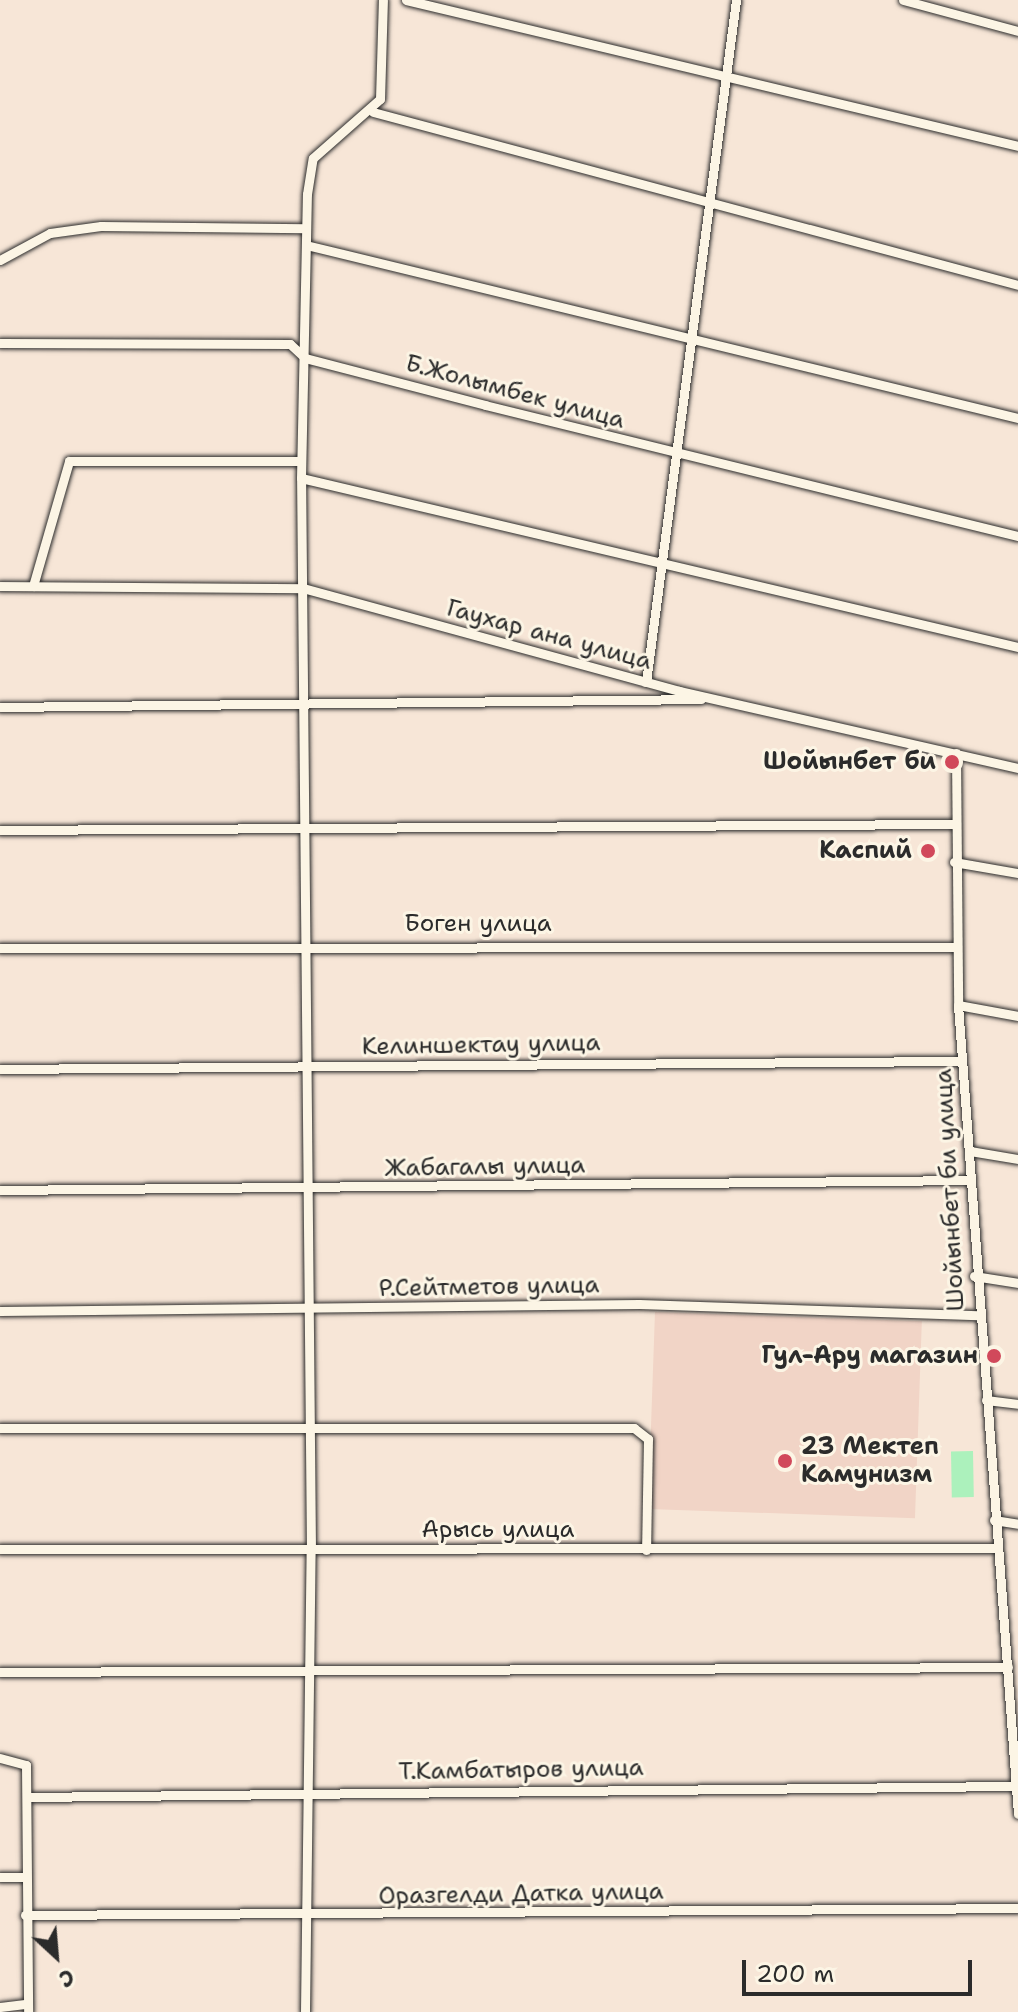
<!DOCTYPE html>
<html>
<head>
<meta charset="utf-8">
<style>
	body { margin:0 }
	#map { position:relative; width:1018px; height:2012px; overflow:hidden; background:#f7e6d7; font-family:"Shantell Sans",sans-serif }
	div>[style] { position:absolute }
	[style*='--x'] { left:calc(var(--x)*1px); top:calc(var(--y)*1px); width:calc(var(--w)*1px); rotate:calc(var(--a)*1deg) }
	.built>* { inset:0; background:#f1d4c6; transform-origin:0 0 }
	.green>* { inset:0; background:#acf1bc; transform-origin:0 0 }
	.roads { filter:drop-shadow(0 0 2px #2b2b2b) drop-shadow(0 0 2px #2b2b2b) }
	.minor>* { height:9px; margin:-4.5px; padding:0 4.5px; transform-origin:4.5px; border-radius:4.5px; background:#fcf5e5 }
	.dots>* { width:22px; height:22px; translate:-50% -50%; box-sizing:border-box; border:4px solid #fcf5e5; border-radius:50% }
	span { translate:-50% -50%; white-space:nowrap; text-align:center; line-height:1.15; -webkit-text-stroke:6px #fcf5e5; paint-order:stroke }
	.street-label { font-size:24px; color:#2b2b2b }
	.poi-label { font-size:24px; color:#2b2b2b; font-weight:700 }
	.right { translate:-100% -50%; text-align:right }
	.left { translate:0 -50%; text-align:left }
	.north { position:absolute; left:16px; top:1916px; width:80px; height:80px; -webkit-text-stroke:6px #fcf5e5; paint-order:stroke; rotate:154deg; font-size:22px; font-weight:700; line-height:32px; text-align:center; color:#2b2b2b }
	.north::after { content:''; display:block; margin:auto; width:28px; height:36px; background:#2b2b2b; clip-path:polygon(50% 0,100% 100%,50% 72%,0 100%) }
	.scale { position:absolute; left:742px; top:1960px; width:230px; height:36px; box-sizing:border-box; border:4px solid #2b2b2b; border-top:0; padding-left:10px; font-size:24px; line-height:28px; white-space:nowrap; color:#2b2b2b; -webkit-text-stroke:6px #fcf5e5; paint-order:stroke }
</style>
</head>
<body>
<div id="map">
	<div class="built">
		<div style="left:655px;top:1312px;width:267px;height:197px;rotate:2deg"></div>
	</div>
	<div class="green">
		<div style="left:973px;top:1451px;width:46px;height:22px;rotate:89deg"></div>
	</div>
	<div class="roads">
		<div class="minor">
			<div style="--x:406;--y:0;--w:629;--a:13.42"></div>
			<div style="--x:903;--y:0;--w:119;--a:15.1"></div>
			<div style="--x:373;--y:112;--w:668;--a:15.01"></div>
			<div style="--x:306;--y:245;--w:733;--a:13.66"></div>
			<div style="--x:0;--y:260;--w:57;--a:-28.4"></div>
			<div style="--x:50;--y:233;--w:51;--a:-7.8"></div>
			<div style="--x:101;--y:226;--w:205;--a:0.6"></div>
			<div style="--x:0;--y:343;--w:290;--a:0.2"></div>
			<div style="--x:290;--y:344;--w:21;--a:43"></div>
			<div style="--x:305;--y:358;--w:186;--a:14.6"></div>
			<div style="--x:485;--y:405;--w:549;--a:13.81"></div>
			<div style="--x:301;--y:478;--w:737;--a:13.26"></div>
			<div style="--x:0;--y:586;--w:303;--a:0.4"></div>
			<div style="--x:303;--y:588;--w:390;--a:15.3"></div>
			<div style="--x:679;--y:691;--w:348;--a:12.8"></div>
			<div style="--x:33;--y:586;--w:130;--a:-73.9"></div>
			<div style="--x:69;--y:461;--w:232;--a:0"></div>
			<div style="--x:646;--y:682;--w:688;--a:-82.48"></div>
			<div style="--x:0;--y:707;--w:701;--a:-0.65"></div>
			<div style="--x:956;--y:753;--w:252;--a:89.5"></div>
			<div style="--x:958;--y:1005;--w:811;--a:85.76"></div>
			<div style="--x:0;--y:830;--w:954;--a:-0.36"></div>
			<div style="--x:954;--y:862;--w:65;--a:9.8"></div>
			<div style="--x:0;--y:948;--w:956;--a:-0.06"></div>
			<div style="--x:958;--y:1005;--w:61;--a:10.4"></div>
			<div style="--x:0;--y:1069;--w:962;--a:-0.48"></div>
			<div style="--x:970;--y:1151;--w:49;--a:9.5"></div>
			<div style="--x:0;--y:1190;--w:971;--a:-0.59"></div>
			<div style="--x:974;--y:1276;--w:45;--a:9"></div>
			<div style="--x:0;--y:1311;--w:639;--a:-0.63"></div>
			<div style="--x:639;--y:1304;--w:339;--a:1.9"></div>
			<div style="--x:986;--y:1400;--w:32;--a:7"></div>
			<div style="--x:0;--y:1428;--w:634;--a:0"></div>
			<div style="--x:634;--y:1428;--w:18;--a:38"></div>
			<div style="--x:648;--y:1439;--w:111;--a:91"></div>
			<div style="--x:994;--y:1520;--w:24;--a:9"></div>
			<div style="--x:0;--y:1549;--w:996;--a:-0.06"></div>
			<div style="--x:0;--y:1672;--w:1008;--a:-0.28"></div>
			<div style="--x:0;--y:1758;--w:27;--a:15"></div>
			<div style="--x:26;--y:1765;--w:247;--a:89.5"></div>
			<div style="--x:27;--y:1797;--w:989;--a:-0.64"></div>
			<div style="--x:0;--y:1877;--w:26;--a:0"></div>
			<div style="--x:25;--y:1915;--w:993;--a:-0.4"></div>
			<div style="--x:0;--y:2007;--w:25;--a:-7"></div>
			<div style="--x:305;--y:2012;--w:462;--a:-89.3"></div>
			<div style="--x:311;--y:1550;--w:1072;--a:-90.53"></div>
			<div style="--x:301;--y:478;--w:284;--a:-88.8"></div>
			<div style="--x:307;--y:194;--w:36;--a:-81"></div>
			<div style="--x:313;--y:158;--w:89;--a:-41.4"></div>
			<div style="--x:380;--y:99;--w:99;--a:-88.3"></div>
		</div>
	</div>
	<div class="dots">
		<div style="left:952px;top:762px;background:#d1495b"></div>
		<div style="left:928px;top:851px;background:#d1495b"></div>
		<div style="left:994px;top:1356px;background:#d1495b"></div>
		<div style="left:785px;top:1461px;background:#d1495b"></div>
	</div>
	<div class="street-label">
		<span style="left:515px;top:392px;rotate:15deg">Б.Жолымбек улица</span>
		<span style="left:549px;top:635px;rotate:15deg">Гаухар ана улица</span>
		<span style="left:478px;top:924px">Боген улица</span>
		<span style="left:481px;top:1045px;rotate:-1deg">Келиншектау улица</span>
		<span style="left:485px;top:1167px;rotate:-1deg">Жабагалы улица</span>
		<span style="left:950px;top:1190px;rotate:-93deg">Шойынбет би улица</span>
		<span style="left:489px;top:1287px;rotate:-1deg">Р.Сейтметов улица</span>
		<span style="left:498px;top:1530px">Арысь улица</span>
		<span style="left:521px;top:1770px;rotate:-1deg">Т.Камбатыров улица</span>
		<span style="left:521px;top:1894px;rotate:-1deg">Оразгелди Датка улица</span>
	</div>
	<div class="poi-label">
		<span class="right" style="left:936px;top:762px">Шойынбет би</span>
		<span class="right" style="left:912px;top:851px">Каспий</span>
		<span class="right" style="left:978px;top:1356px">Гул-Ару магазин</span>
		<span class="left" style="left:801px;top:1461px">23 Мектеп<br>Камунизм</span>
	</div>
	<div class="north">С</div>
	<div class="scale">200 m</div>
</div>
</body>
</html>
